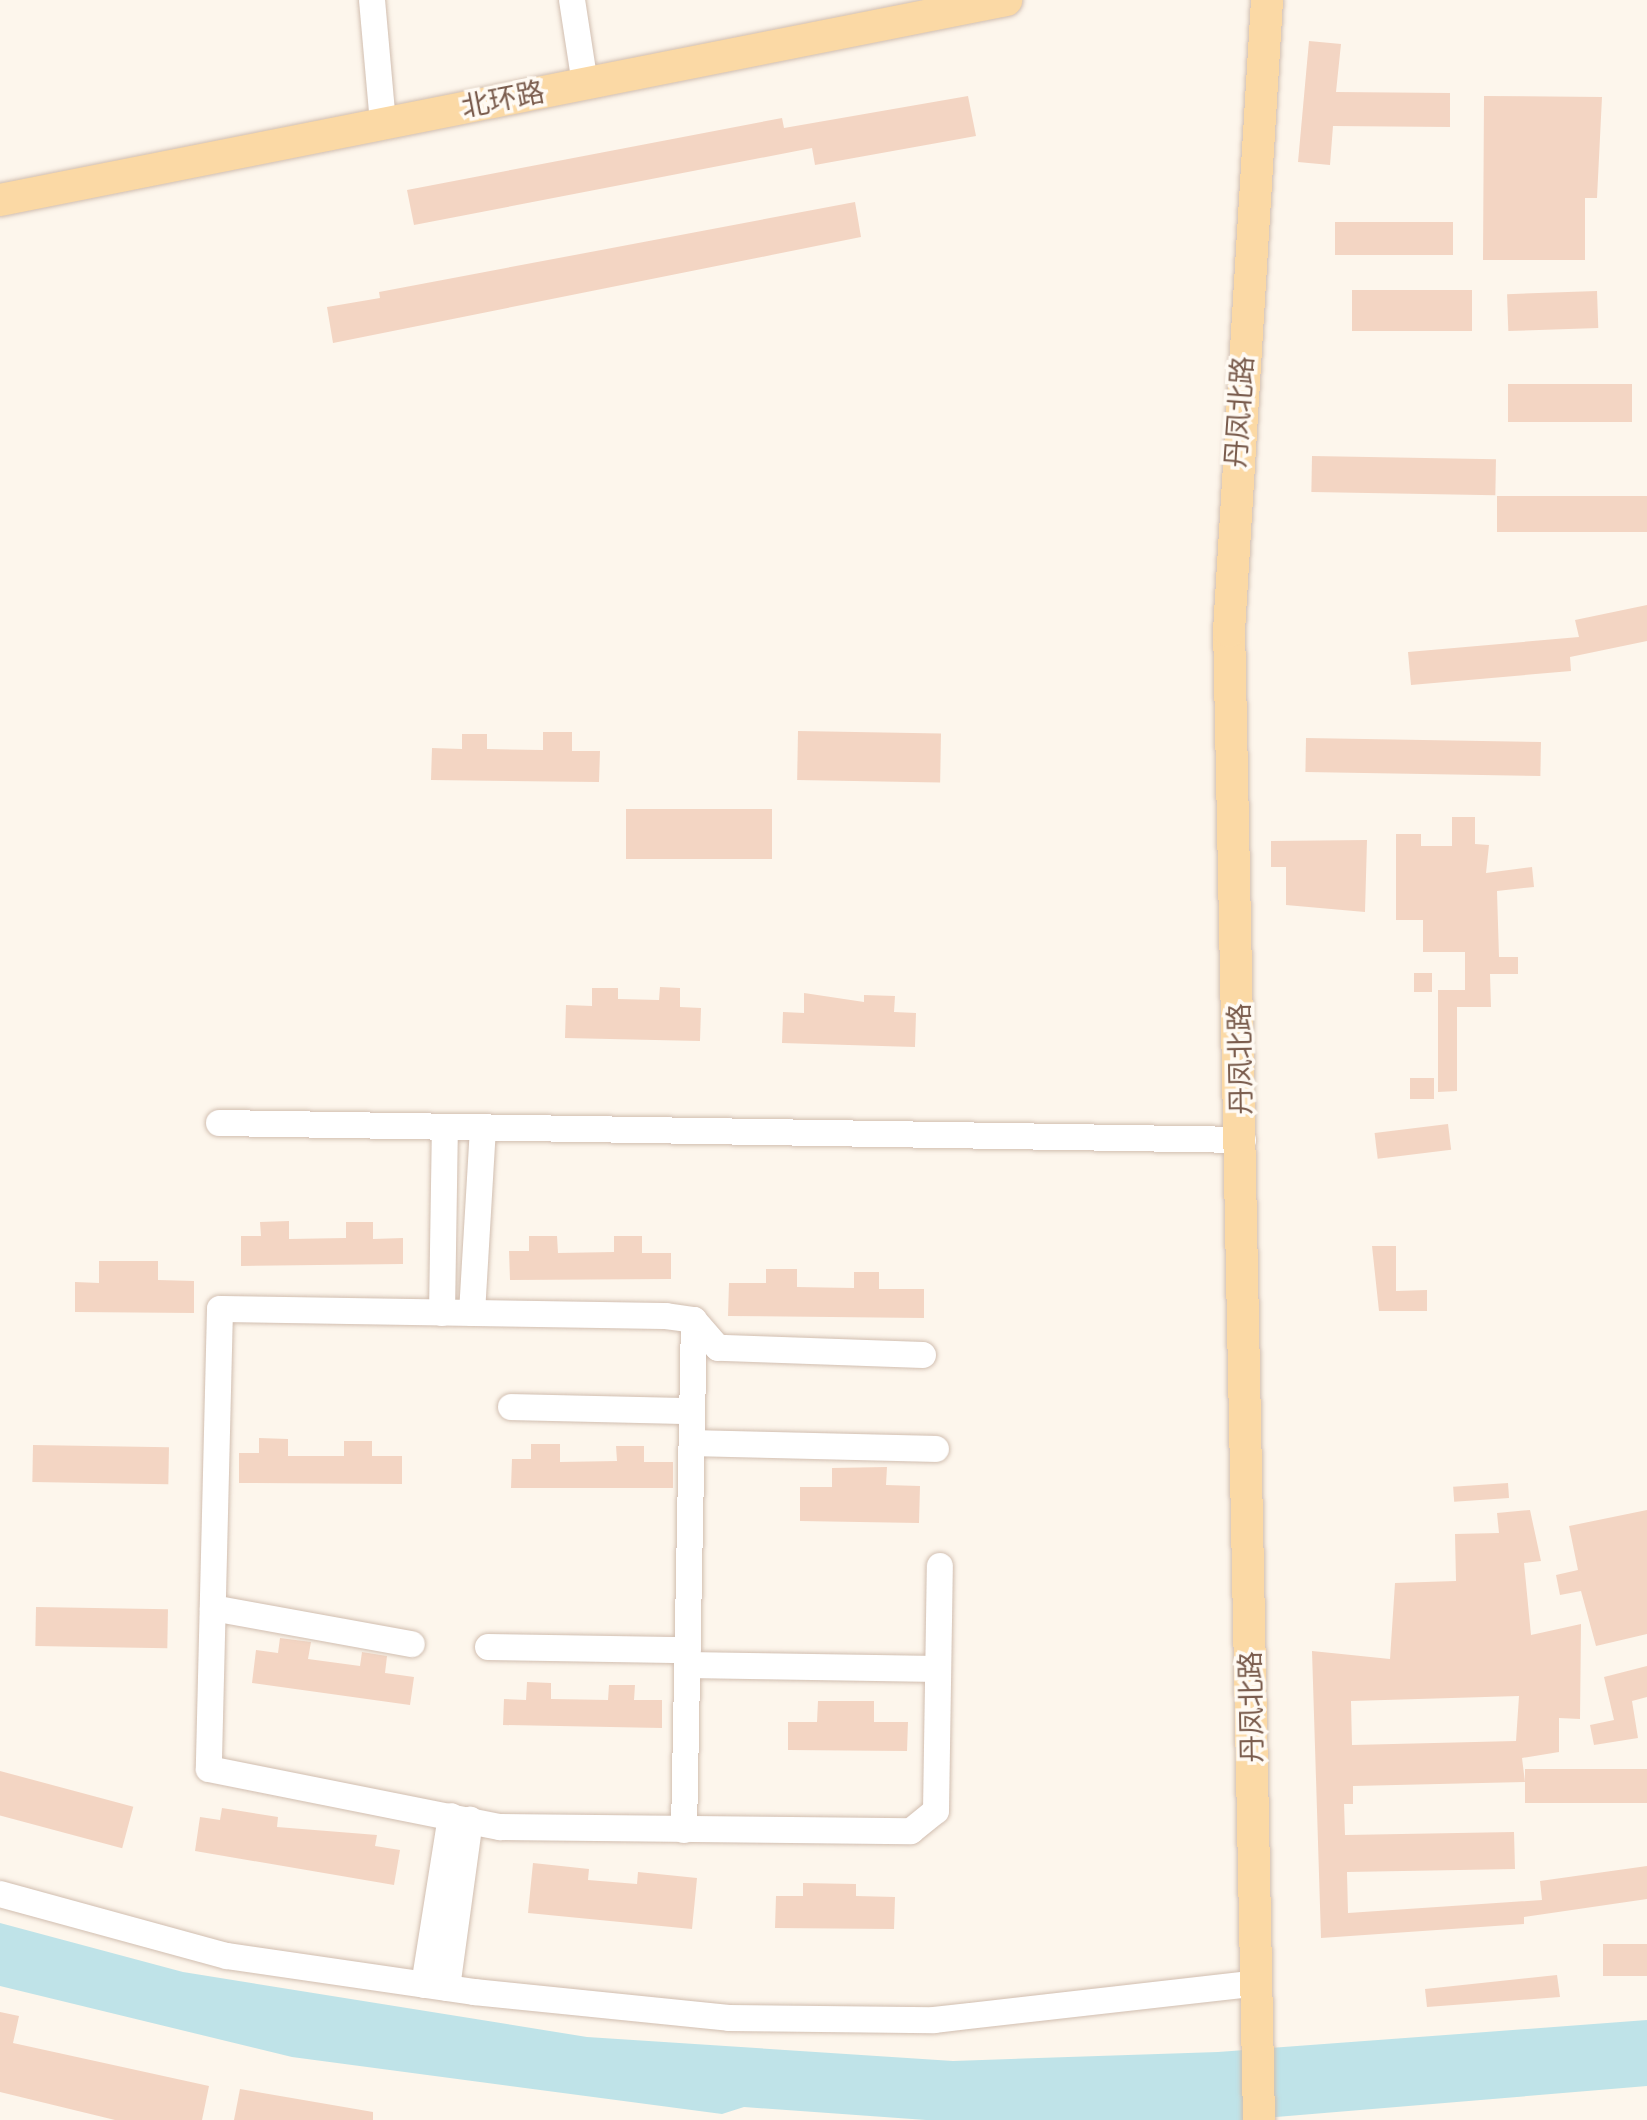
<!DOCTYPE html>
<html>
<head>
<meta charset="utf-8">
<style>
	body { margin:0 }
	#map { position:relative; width:1647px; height:2120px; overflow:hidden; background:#fdf6ec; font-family:"Nunito Sans","Noto Sans SC",sans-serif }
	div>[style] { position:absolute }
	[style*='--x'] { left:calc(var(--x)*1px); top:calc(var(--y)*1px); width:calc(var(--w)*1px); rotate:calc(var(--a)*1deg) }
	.water>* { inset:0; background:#bfe3e8 }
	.building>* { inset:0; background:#f3d5c3; transform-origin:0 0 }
	.roads { filter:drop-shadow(0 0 2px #d1beb0) drop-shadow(0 0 2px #d1beb0) }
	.minor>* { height:26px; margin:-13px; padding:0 13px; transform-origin:13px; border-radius:13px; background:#fff }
	.major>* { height:32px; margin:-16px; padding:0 16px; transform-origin:16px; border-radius:16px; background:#fbd9a5 }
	span { translate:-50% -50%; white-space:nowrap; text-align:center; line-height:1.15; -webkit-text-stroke:7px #fffaf3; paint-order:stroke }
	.street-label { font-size:28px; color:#7a5c4d }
</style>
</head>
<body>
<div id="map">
	<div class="water">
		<div style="clip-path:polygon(0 1923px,183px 1972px,587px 2037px,953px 2061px,1218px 2052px,1647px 2020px,1647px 2086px,1241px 2120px,926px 2120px,744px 2107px,722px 2114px,292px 2057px,0 1986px)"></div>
	</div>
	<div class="building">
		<div style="clip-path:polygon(1309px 41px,1341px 44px,1336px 92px,1450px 93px,1450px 127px,1333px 126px,1330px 165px,1298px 162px)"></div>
		<div style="clip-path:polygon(968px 96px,976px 136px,815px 165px,812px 148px,414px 225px,407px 190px,782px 118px,784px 128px)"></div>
		<div style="clip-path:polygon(1484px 96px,1602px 97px,1597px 198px,1585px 198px,1585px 260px,1483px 260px)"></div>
		<div style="clip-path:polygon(855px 202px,861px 237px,333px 343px,327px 307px,380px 298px,379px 292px)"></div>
		<div style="left:1335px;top:222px;width:118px;height:33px"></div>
		<div style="left:1352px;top:290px;width:120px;height:41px"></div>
		<div style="left:1597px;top:291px;width:37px;height:90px;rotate:88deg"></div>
		<div style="left:1508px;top:384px;width:124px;height:38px"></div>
		<div style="left:1312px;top:456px;width:184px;height:36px;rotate:1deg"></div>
		<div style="left:1647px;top:496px;width:36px;height:150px;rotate:90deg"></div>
		<div style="clip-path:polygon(1647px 605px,1647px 641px,1570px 657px,1571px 671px,1411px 685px,1408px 652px,1579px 637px,1575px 620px)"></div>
		<div style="left:798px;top:731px;width:143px;height:49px;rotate:1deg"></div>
		<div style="clip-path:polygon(543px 732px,572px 732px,572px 751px,600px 751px,599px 782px,431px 780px,432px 748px,462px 749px,462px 734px,487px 734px,487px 749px,543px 750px)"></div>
		<div style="left:1306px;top:738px;width:235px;height:34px;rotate:1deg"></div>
		<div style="left:626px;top:809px;width:146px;height:50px"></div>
		<div style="clip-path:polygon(1452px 817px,1475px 817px,1475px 844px,1489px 845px,1486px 873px,1532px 867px,1534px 887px,1497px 891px,1499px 957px,1518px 957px,1518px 974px,1490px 974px,1491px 1007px,1457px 1007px,1457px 1091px,1438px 1092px,1438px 990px,1465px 990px,1465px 952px,1423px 952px,1423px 920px,1396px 920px,1396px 834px,1421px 834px,1421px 846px,1452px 846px)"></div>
		<div style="clip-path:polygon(1367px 840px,1365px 912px,1286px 905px,1286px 867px,1271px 867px,1271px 841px)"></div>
		<div style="left:1414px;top:973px;width:18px;height:19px"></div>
		<div style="clip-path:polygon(660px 987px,680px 988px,680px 1007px,701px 1008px,700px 1041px,565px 1038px,566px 1005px,592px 1006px,592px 988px,618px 988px,618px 999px,659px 1000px)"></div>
		<div style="clip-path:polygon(804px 993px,864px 1002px,864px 995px,895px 996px,894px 1012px,916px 1013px,915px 1047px,782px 1043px,783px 1012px,804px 1013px)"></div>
		<div style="left:1410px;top:1078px;width:24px;height:21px"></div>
		<div style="left:1448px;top:1124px;width:26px;height:74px;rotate:83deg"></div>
		<div style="clip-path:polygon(289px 1221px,289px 1239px,346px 1238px,346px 1222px,373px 1222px,373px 1239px,403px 1238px,403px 1264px,241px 1266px,241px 1236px,261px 1236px,260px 1222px)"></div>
		<div style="clip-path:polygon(529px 1236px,557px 1236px,558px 1253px,614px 1252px,614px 1236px,642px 1236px,642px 1253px,671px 1253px,671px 1279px,510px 1280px,509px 1251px,529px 1251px)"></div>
		<div style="clip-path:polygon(1372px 1246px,1396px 1246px,1396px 1291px,1427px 1290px,1427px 1311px,1379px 1311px)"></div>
		<div style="clip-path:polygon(99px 1261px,158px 1261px,158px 1280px,194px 1281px,194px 1313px,75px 1312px,75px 1282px,99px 1283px)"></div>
		<div style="clip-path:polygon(766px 1269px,797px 1269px,797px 1287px,854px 1288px,854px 1272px,879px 1272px,879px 1289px,924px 1289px,924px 1318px,728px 1316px,729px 1283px,766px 1283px)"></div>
		<div style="clip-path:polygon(259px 1438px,288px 1439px,288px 1456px,344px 1456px,344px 1441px,372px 1441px,372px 1456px,402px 1456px,402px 1484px,239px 1483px,239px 1453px,259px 1453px)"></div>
		<div style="clip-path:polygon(531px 1444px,560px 1444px,560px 1462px,617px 1461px,616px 1446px,644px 1446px,644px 1462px,673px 1462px,673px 1488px,511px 1488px,512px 1459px,531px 1459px)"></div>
		<div style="left:33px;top:1445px;width:136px;height:37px;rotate:1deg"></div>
		<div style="clip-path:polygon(887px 1467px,886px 1485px,920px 1486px,919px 1523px,800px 1521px,800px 1487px,832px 1487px,832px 1468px)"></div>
		<div style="left:1508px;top:1483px;width:15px;height:55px;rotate:86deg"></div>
		<div style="clip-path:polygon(evenodd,1530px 1510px,1541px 1561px,1524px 1563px,1531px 1635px,1581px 1624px,1580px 1719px,1559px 1718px,1559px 1752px,1522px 1758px,1525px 1782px,1353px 1786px,1353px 1804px,1344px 1804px,1345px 1835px,1514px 1832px,1515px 1869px,1347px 1872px,1348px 1913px,1542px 1900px,1540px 1881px,1647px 1866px,1647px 1899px,1524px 1917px,1524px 1924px,1321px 1938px,1312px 1651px,1390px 1659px,1395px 1583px,1456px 1581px,1455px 1534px,1499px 1533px,1497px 1513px,1530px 1510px,1519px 1696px,1516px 1741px,1352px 1745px,1351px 1701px,1519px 1696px)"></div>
		<div style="clip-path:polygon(1647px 1510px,1647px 1634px,1596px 1646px,1581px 1591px,1560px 1595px,1556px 1575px,1578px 1570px,1569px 1526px)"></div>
		<div style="left:36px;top:1607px;width:132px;height:39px;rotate:1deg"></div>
		<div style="clip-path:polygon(280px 1638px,311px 1642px,308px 1659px,360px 1666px,362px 1652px,387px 1656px,385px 1673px,414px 1677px,410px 1705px,252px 1683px,256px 1650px,278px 1653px)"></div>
		<div style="clip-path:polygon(1647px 1666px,1647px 1697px,1632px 1701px,1638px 1738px,1594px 1745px,1590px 1725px,1614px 1720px,1604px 1677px)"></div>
		<div style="clip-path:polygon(527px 1682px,551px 1683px,551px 1699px,608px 1700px,609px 1685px,635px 1685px,634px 1700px,662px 1700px,662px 1728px,503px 1725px,504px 1699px,526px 1700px)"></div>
		<div style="clip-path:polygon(818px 1701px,874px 1701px,874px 1722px,908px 1722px,907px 1751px,788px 1750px,788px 1722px,817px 1722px)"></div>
		<div style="left:1647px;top:1769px;width:34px;height:122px;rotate:90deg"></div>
		<div style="left:0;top:1771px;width:138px;height:43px;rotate:15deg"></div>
		<div style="clip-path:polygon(222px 1808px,278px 1817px,277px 1827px,377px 1835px,375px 1846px,400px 1850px,394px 1885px,195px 1851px,200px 1817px,220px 1820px)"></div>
		<div style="clip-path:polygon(533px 1863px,589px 1869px,588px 1880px,637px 1884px,638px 1872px,697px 1878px,692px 1929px,528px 1913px)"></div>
		<div style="clip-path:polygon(803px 1883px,856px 1884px,856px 1896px,895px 1897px,894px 1929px,775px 1928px,776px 1896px,803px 1896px)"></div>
		<div style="left:1647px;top:1944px;width:32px;height:44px;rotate:90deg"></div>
		<div style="clip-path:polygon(1557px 1975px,1560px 1997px,1427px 2007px,1425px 1989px)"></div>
		<div style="clip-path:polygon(0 2012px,19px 2016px,13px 2043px,209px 2086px,202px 2120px,115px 2120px,0 2092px)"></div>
		<div style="clip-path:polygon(240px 2089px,373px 2112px,373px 2120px,234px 2120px)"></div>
	</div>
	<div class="roads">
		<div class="minor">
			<div style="--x:372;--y:0;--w:124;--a:84.9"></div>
			<div style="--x:572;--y:0;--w:85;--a:81.2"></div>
			<div style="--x:219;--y:1123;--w:1024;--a:0.95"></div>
			<div style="--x:442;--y:1313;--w:186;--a:-89.1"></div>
			<div style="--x:472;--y:1313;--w:185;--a:-86.6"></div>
			<div style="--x:923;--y:1355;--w:205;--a:-178"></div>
			<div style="--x:718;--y:1348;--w:37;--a:-131"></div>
			<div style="--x:694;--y:1320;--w:28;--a:-172"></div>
			<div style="--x:666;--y:1316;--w:446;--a:-179.1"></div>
			<div style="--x:220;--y:1309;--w:460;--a:91.4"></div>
			<div style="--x:209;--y:1769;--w:297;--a:11.3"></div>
			<div style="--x:500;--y:1827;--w:411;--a:0.6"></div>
			<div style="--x:911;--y:1831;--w:32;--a:-39"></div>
			<div style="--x:936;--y:1811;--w:245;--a:-89.1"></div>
			<div style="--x:511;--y:1407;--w:181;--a:1.3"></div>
			<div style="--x:692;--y:1443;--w:244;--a:1.4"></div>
			<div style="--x:213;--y:1608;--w:202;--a:10.3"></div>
			<div style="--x:488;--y:1647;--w:200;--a:0.9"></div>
			<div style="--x:687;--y:1665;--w:251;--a:0.9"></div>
			<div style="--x:684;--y:1830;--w:510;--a:-88.88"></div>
			<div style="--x:0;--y:1894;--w:235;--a:15.3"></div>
			<div style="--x:227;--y:1956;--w:250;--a:8.3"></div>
			<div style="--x:474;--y:1992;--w:256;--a:5.8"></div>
			<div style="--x:729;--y:2018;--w:205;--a:0.6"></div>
			<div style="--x:934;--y:2020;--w:325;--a:-6.5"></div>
			<div style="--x:424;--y:1985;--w:171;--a:-80.9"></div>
			<div style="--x:447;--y:1988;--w:170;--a:-82.2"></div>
		</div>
		<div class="major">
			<div style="--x:0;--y:200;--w:1026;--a:-11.24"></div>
			<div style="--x:1259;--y:2120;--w:1489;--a:-91.15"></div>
			<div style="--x:1229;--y:631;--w:632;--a:-86.55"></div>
		</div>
	</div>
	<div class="street-label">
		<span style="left:503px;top:100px;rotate:-11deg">北环路</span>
		<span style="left:1240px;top:412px;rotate:-86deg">丹凤北路</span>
		<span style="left:1241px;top:1059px;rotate:-91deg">丹凤北路</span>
		<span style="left:1252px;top:1707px;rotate:-91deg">丹凤北路</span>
	</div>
</div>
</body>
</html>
